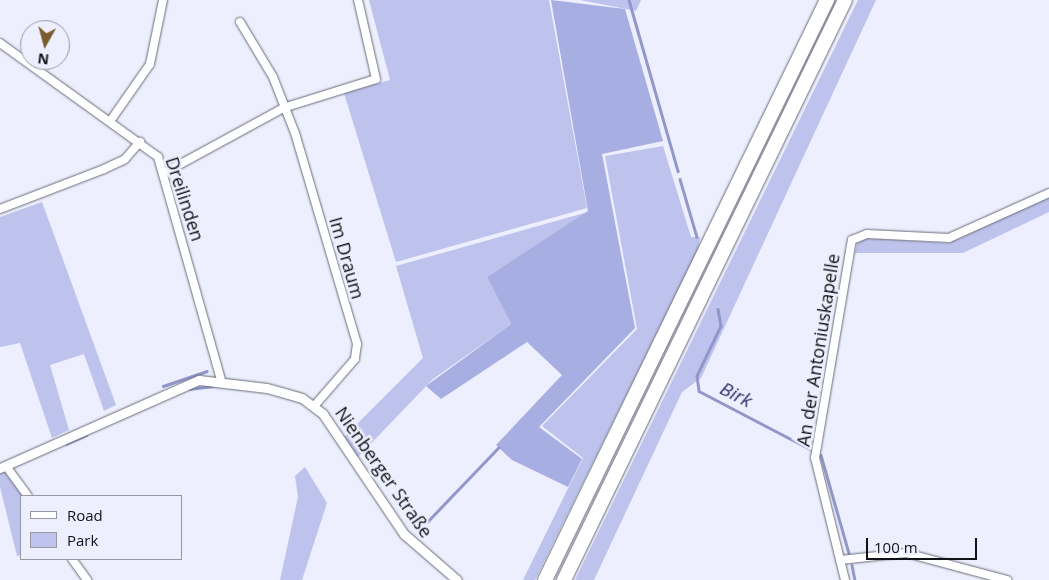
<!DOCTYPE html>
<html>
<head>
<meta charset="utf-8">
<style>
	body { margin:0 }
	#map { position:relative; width:1049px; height:580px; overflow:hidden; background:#edeffe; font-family:"Open Sans",sans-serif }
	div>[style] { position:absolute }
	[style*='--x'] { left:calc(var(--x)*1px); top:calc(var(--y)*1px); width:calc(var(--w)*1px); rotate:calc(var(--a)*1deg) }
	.green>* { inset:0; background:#bdc3ec }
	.forest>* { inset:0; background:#a7aee1 }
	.stream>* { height:2.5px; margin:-1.25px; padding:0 1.25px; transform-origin:1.25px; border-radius:1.25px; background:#9197c9 }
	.roads { filter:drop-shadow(0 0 1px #696b78) drop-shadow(0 0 1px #696b78) }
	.minor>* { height:8px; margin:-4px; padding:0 4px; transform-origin:4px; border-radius:4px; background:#fff }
	.tertiary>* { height:9px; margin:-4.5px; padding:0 4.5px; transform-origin:4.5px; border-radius:4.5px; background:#fff }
	.motorway>* { height:14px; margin:-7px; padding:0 7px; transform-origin:7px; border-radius:7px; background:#fff }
	span { translate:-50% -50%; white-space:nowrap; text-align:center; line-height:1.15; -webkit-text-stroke:5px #edeffe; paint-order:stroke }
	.street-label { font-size:18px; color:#111217 }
	.water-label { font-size:19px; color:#2e306c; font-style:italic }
	.legend { position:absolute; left:20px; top:495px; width:162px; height:65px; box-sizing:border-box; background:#edeffe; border:1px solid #9597a2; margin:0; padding:6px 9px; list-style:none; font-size:15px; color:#111217 }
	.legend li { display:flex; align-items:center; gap:10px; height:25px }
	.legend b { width:25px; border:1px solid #9597a2 }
	.north { position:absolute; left:20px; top:20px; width:50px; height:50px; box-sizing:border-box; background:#edeffe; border:1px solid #9597a2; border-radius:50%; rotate:187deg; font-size:14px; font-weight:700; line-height:20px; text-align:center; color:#111217 }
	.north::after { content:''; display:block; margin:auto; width:18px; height:22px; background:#785c2f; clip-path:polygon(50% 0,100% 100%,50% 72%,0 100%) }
	.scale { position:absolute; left:866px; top:538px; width:111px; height:22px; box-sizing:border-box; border:2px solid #111217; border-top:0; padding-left:6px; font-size:15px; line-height:18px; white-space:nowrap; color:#111217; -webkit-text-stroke:4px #edeffe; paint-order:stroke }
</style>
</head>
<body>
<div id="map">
	<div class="green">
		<div style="clip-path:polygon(369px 0,549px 0,587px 208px,396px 262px,344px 93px,390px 80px)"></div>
		<div style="clip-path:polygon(580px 0,641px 0,636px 11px)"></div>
		<div style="clip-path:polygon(858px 0,876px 0,701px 378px,682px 392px,594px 580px,575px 580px)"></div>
		<div style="clip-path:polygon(663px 146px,691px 237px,700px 237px,698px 250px,535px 580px,523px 580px,583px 458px,542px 426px,637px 329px,605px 156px)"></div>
		<div style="clip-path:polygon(1049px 196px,1049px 212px,963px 253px,855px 253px,858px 239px,867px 238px,947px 243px)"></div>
		<div style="clip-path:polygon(42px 202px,116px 405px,104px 411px,84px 354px,50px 365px,69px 430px,52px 438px,20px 343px,0 347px,0 217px)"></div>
		<div style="clip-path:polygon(588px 212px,487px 277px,511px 324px,433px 379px,358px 457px,344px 437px,423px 358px,396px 266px)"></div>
		<div style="clip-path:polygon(305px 467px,327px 503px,302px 580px,280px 580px,298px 497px,295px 476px)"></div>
		<div style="clip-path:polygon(4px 471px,23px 496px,21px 555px,17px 556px,0 487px,0 472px)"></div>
	</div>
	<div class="forest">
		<div style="clip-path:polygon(551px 0,625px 9px,663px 141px,602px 154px,635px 328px,539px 427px,582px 459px,568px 487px,512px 460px,496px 445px,562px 375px,527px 342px,441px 399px,426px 386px,511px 324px,487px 277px,588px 211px)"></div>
	</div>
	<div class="stream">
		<div style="--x:629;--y:0;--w:178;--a:74"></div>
		<div style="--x:680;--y:179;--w:60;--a:73.7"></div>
		<div style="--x:718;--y:309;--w:17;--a:80"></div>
		<div style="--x:721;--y:326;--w:55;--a:115.6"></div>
		<div style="--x:697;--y:376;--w:15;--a:82"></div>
		<div style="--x:699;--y:391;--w:127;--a:27.6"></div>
		<div style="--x:163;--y:386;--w:46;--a:-18.8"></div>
		<div style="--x:189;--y:389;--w:24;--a:-7"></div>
		<div style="--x:66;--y:444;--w:22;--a:-24"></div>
		<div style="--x:821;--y:455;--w:102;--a:74.1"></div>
		<div style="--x:427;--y:522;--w:103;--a:-46.2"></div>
		<div style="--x:852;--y:565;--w:15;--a:79"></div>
	</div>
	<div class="roads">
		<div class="minor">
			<div style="--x:240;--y:22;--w:64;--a:59"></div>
			<div style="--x:273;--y:77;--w:60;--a:68.6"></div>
			<div style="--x:295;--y:133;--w:220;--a:73.6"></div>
			<div style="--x:357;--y:344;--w:15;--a:98"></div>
			<div style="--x:355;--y:359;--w:61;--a:131"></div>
			<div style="--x:0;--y:43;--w:195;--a:35.8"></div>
			<div style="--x:158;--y:157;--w:232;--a:74.2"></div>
			<div style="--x:111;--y:120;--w:68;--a:-55.1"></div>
			<div style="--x:150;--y:64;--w:65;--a:-78.5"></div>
			<div style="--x:164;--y:173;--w:136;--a:-28.6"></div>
			<div style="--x:283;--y:108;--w:97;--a:-17.3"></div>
			<div style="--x:376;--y:79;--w:81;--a:-102.8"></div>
			<div style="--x:0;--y:209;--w:111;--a:-21"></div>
			<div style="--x:104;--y:169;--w:23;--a:-25"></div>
			<div style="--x:125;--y:159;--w:23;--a:-49"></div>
			<div style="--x:6;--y:466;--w:37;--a:54"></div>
			<div style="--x:72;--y:559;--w:26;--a:54"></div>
			<div style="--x:840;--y:560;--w:66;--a:-6.1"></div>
			<div style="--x:906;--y:553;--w:105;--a:15"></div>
			<div style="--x:845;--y:580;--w:126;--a:-103.8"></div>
			<div style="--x:815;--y:458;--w:221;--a:-80.4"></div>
			<div style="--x:852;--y:240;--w:16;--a:-22"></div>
			<div style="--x:867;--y:234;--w:82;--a:2.8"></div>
			<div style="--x:949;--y:238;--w:110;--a:-24.2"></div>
		</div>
		<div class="tertiary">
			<div style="--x:0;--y:468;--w:218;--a:-23.9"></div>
			<div style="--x:199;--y:380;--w:68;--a:6.7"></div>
			<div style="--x:267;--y:388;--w:36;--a:16"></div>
			<div style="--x:302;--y:398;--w:26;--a:37"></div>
			<div style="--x:323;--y:414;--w:145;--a:56"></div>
			<div style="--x:404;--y:534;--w:70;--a:41"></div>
		</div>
		<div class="motorway">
			<div style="--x:545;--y:580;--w:645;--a:-64.07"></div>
			<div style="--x:564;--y:580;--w:644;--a:-64.15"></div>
		</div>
	</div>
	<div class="street-label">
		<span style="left:185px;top:199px;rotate:72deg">Dreilinden</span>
		<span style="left:347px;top:258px;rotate:74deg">Im Draum</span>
		<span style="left:818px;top:350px;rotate:-81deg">An der Antoniuskapelle</span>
		<span style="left:384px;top:472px;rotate:55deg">Nienberger Straße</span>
	</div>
	<div class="water-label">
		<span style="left:736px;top:395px;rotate:27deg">Birk</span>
	</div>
	<ul class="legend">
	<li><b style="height:6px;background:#fff"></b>Road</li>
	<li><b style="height:14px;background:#bdc3ec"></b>Park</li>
	</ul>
	<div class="north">N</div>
	<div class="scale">100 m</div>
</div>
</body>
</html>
